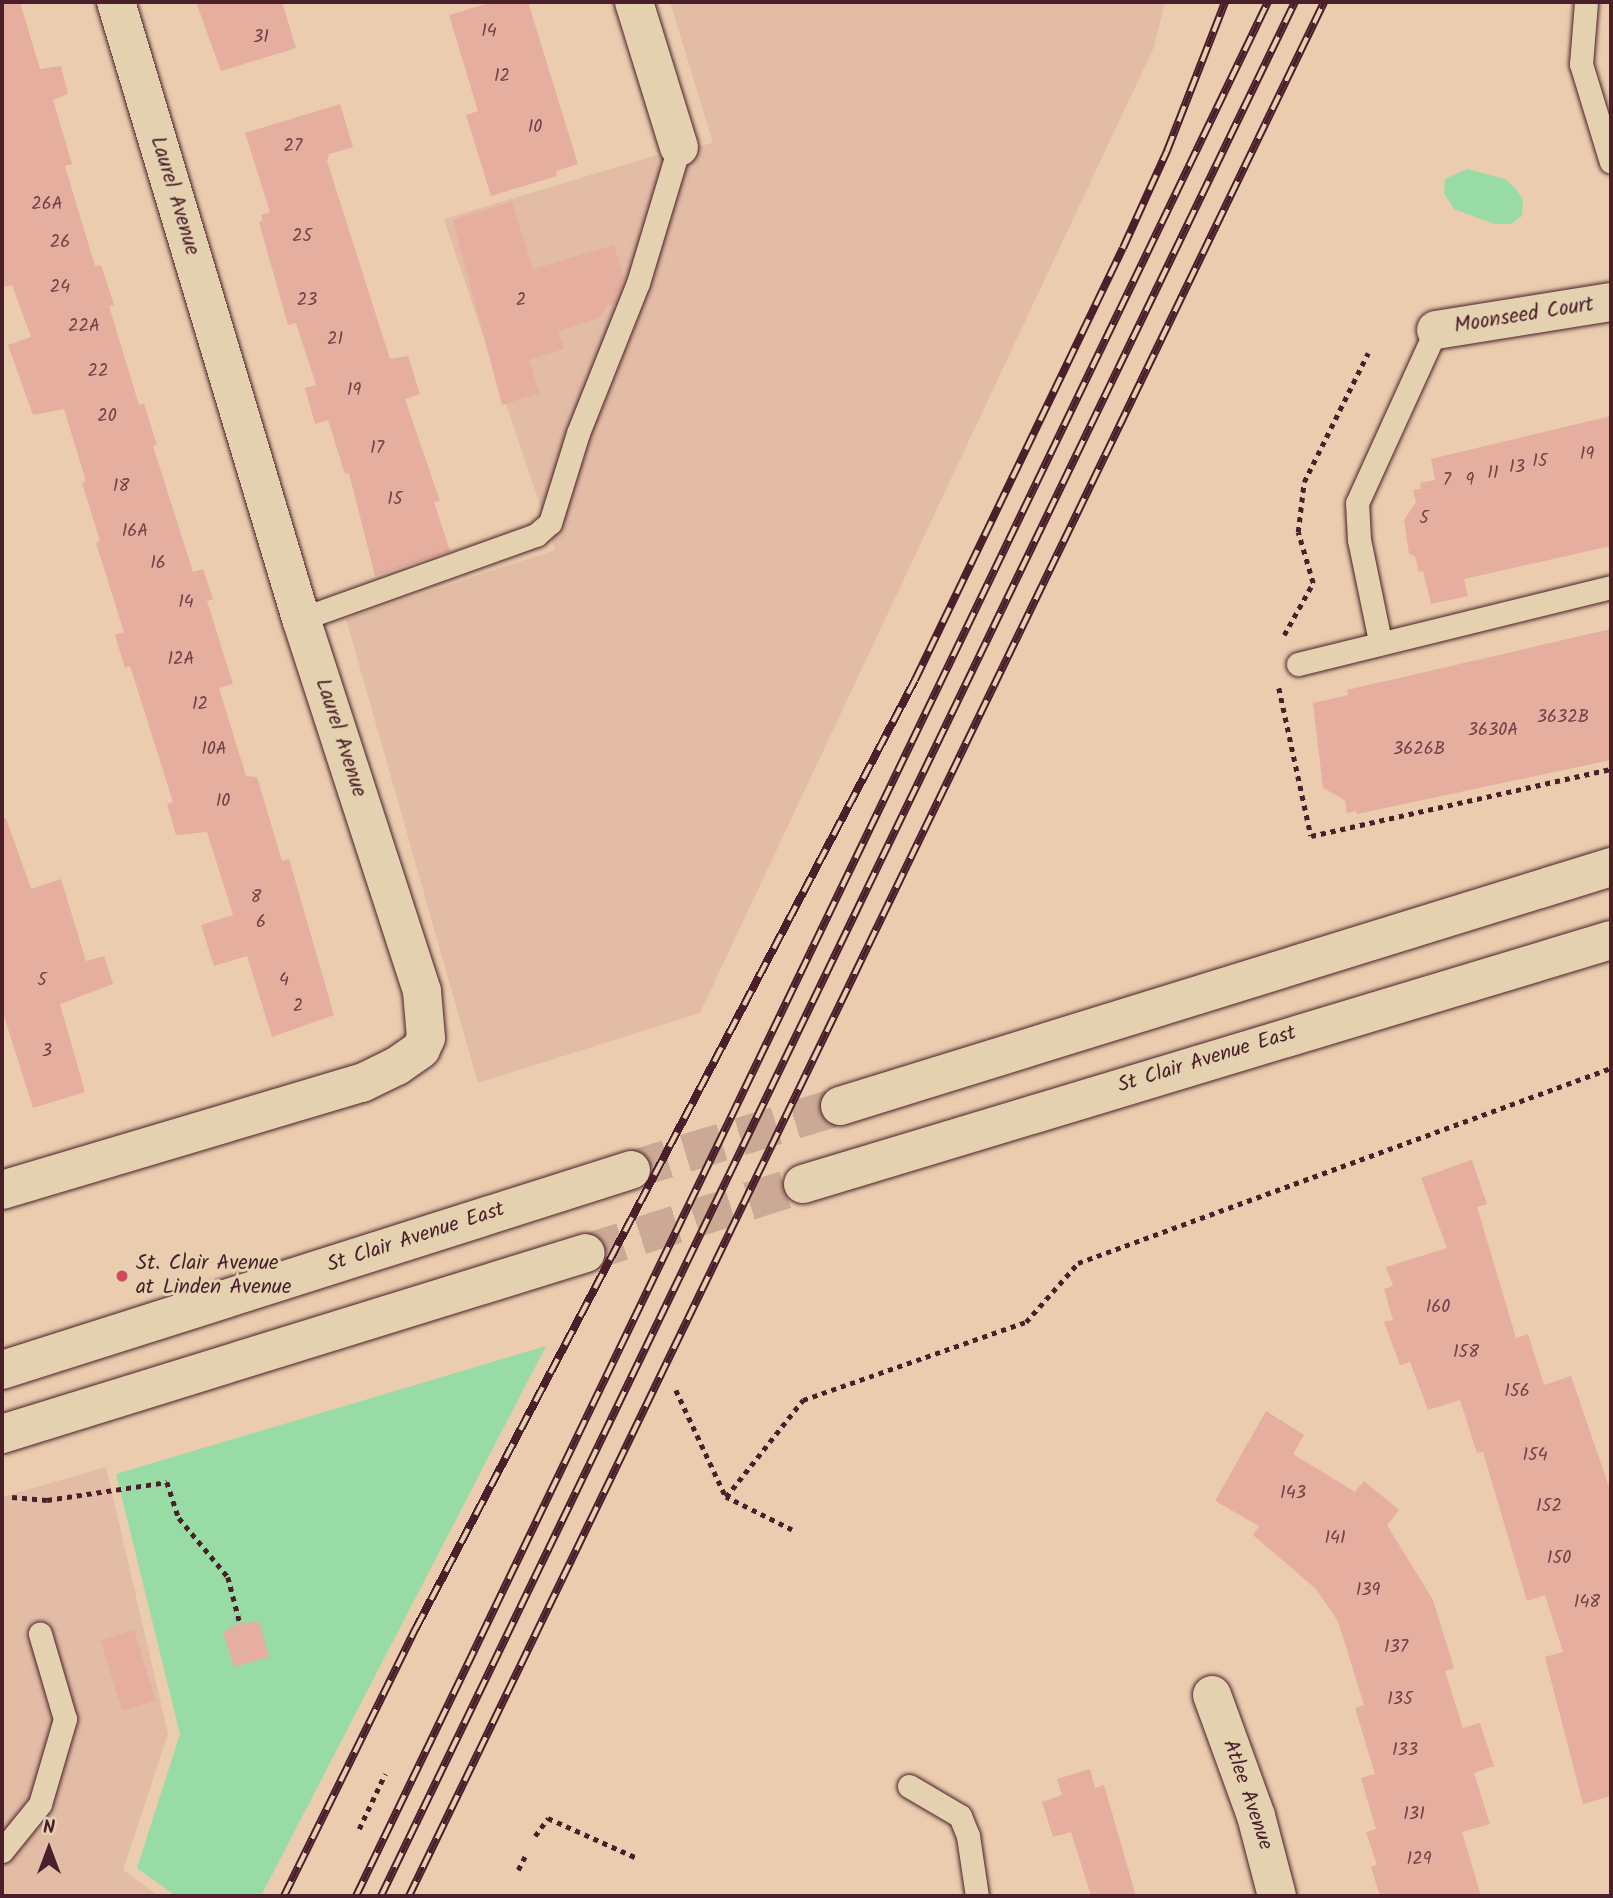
<!DOCTYPE html>
<html>
<head>
<meta charset="utf-8">
<style>
	body { margin:0 }
	#map { position:relative; width:1613px; height:1898px; overflow:hidden; background:#ebccaf; font-family:Kalam,sans-serif }
	div>[style] { position:absolute }
	[style*='--x'] { left:calc(var(--x)*1px); top:calc(var(--y)*1px); width:calc(var(--w)*1px); rotate:calc(var(--a)*1deg) }
	.built>* { inset:0; background:#e3bca5 }
	.green>* { inset:0; background:#99dba5 }
	.building>* { inset:0; background:#e5ae9f; transform-origin:0 0 }
	.secondary-tunnel>* { height:38px; margin-top:-19px; transform-origin:0; background:repeating-linear-gradient(90deg,#cba995 0 38px,transparent 0 57px) }
	.path>* { height:4.5px; margin-top:-2.25px; transform-origin:0; background:repeating-linear-gradient(90deg,#4a1f2b 0 5px,transparent 0 10px) }
	.roads { filter:drop-shadow(0 0 2px #4a1f2b) drop-shadow(0 0 2px #4a1f2b) }
	.lane>* { height:23px; margin:-11.5px; padding:0 11.5px; transform-origin:11.5px; border-radius:11.5px; background:#e4d1af }
	.street>* { height:38px; margin:-19px; padding:0 19px; transform-origin:19px; border-radius:19px; background:#e4d1af }
	.secondary>* { height:38px; margin:-19px; padding:0 19px; transform-origin:19px; border-radius:19px; background:#e4d1af }
	.rail>* { height:8px; margin-top:-4px; transform-origin:0; background:repeating-linear-gradient(90deg,#e4d1af 0 16px,#4a1f2b 0 32px); box-sizing:border-box; border-block:2px solid #4a1f2b }
	.dots>* { width:19px; height:19px; translate:-50% -50%; box-sizing:border-box; border:4px solid #e4d1af; border-radius:50% }
	span { translate:-50% -50%; white-space:nowrap; text-align:center; line-height:1.15; -webkit-text-stroke:6px #e4d1af; paint-order:stroke }
	.number-label { font-size:18px; color:#714348 }
	.number-label span { -webkit-text-stroke-width:0 }
	.street-label { font-size:21px; color:#4a1f2b }
	.poi-label { font-size:21px; color:#4a1f2b }
	.left { translate:0 -50%; text-align:left }
	.frame { position:absolute; inset:0; border:4px solid #4a1f2b; pointer-events:none }
	.north { position:absolute; left:14px; top:1814px; width:70px; height:70px; -webkit-text-stroke:5px #e4d1af; paint-order:stroke; rotate:0deg; font-size:19px; font-weight:700; line-height:28px; text-align:center; color:#4a1f2b }
	.north::after { content:''; display:block; margin:auto; width:24px; height:32px; background:#4a1f2b; clip-path:polygon(50% 0,100% 100%,50% 72%,0 100%) }
</style>
</head>
<body>
<div id="map">
	<div class="built">
		<div style="clip-path:polygon(670px 2px,1165px 2px,1154px 47px,700px 1013px,478px 1083px,346px 619px,555px 550px,444px 219px,654px 156px,713px 143px)"></div>
		<div style="clip-path:polygon(106px 1467px,168px 1734px,123px 1870px,159px 1896px,2px 1896px,2px 1497px)"></div>
	</div>
	<div class="green">
		<div style="clip-path:polygon(1467px 169px,1505px 179px,1517px 190px,1523px 200px,1522px 216px,1511px 224px,1494px 224px,1454px 209px,1444px 193px,1445px 179px)"></div>
		<div style="clip-path:polygon(546px 1346px,261px 1896px,176px 1896px,137px 1868px,180px 1734px,116px 1474px)"></div>
	</div>
	<div class="building">
		<div style="clip-path:polygon(2px 2px,20px 2px,40px 69px,61px 66px,68px 94px,53px 100px,72px 164px,65px 166px,95px 266px,101px 265px,114px 305px,109px 306px,139px 405px,144px 404px,157px 445px,153px 446px,193px 572px,203px 569px,213px 599px,207px 601px,233px 684px,219px 688px,246px 776px,257px 777px,282px 861px,289px 859px,334px 1015px,272px 1037px,247px 956px,214px 966px,201px 925px,233px 915px,207px 832px,176px 835px,167px 804px,173px 802px,130px 666px,125px 668px,115px 635px,124px 632px,96px 543px,100px 541px,82px 483px,86px 481px,64px 409px,33px 415px,8px 345px,31px 337px,12px 285px,2px 287px)"></div>
		<div style="clip-path:polygon(196px 2px,282px 2px,296px 48px,221px 71px)"></div>
		<div style="clip-path:polygon(493px 2px,528px 2px,578px 164px,556px 171px,557px 176px,491px 196px,466px 115px,478px 111px,449px 15px)"></div>
		<div style="clip-path:polygon(340px 104px,353px 147px,329px 154px,327px 161px,390px 359px,408px 356px,420px 394px,405px 399px,440px 501px,434px 502px,450px 551px,375px 576px,349px 473px,345px 474px,328px 420px,315px 424px,305px 388px,316px 385px,296px 323px,288px 325px,259px 222px,263px 221px,261px 215px,270px 212px,245px 133px)"></div>
		<div style="clip-path:polygon(512px 202px,533px 269px,614px 245px,624px 279px,613px 306px,608px 304px,600px 318px,558px 331px,564px 349px,529px 360px,539px 393px,502px 405px,453px 220px)"></div>
		<div style="clip-path:polygon(1611px 416px,1611px 546px,1464px 579px,1468px 596px,1431px 604px,1423px 571px,1419px 572px,1415px 556px,1409px 554px,1404px 520px,1416px 502px,1413px 490px,1421px 489px,1420px 483px,1435px 480px,1431px 459px)"></div>
		<div style="clip-path:polygon(1611px 629px,1611px 760px,1357px 814px,1356px 811px,1347px 813px,1345px 800px,1323px 788px,1313px 703px,1348px 695px,1347px 690px)"></div>
		<div style="clip-path:polygon(6px 818px,31px 889px,61px 879px,86px 961px,104px 956px,113px 984px,60px 1004px,85px 1092px,33px 1108px,2px 1010px,2px 819px)"></div>
		<div style="clip-path:polygon(1472px 1160px,1487px 1204px,1477px 1207px,1516px 1338px,1528px 1334px,1544px 1385px,1571px 1376px,1611px 1493px,1611px 1796px,1583px 1804px,1545px 1657px,1563px 1652px,1545px 1595px,1527px 1601px,1483px 1452px,1477px 1453px,1460px 1400px,1428px 1410px,1410px 1362px,1400px 1365px,1384px 1322px,1393px 1320px,1384px 1289px,1393px 1286px,1386px 1267px,1447px 1248px,1421px 1178px)"></div>
		<div style="clip-path:polygon(1266px 1411px,1304px 1435px,1293px 1454px,1355px 1492px,1364px 1481px,1399px 1510px,1387px 1525px,1433px 1600px,1454px 1668px,1445px 1671px,1463px 1728px,1480px 1723px,1494px 1766px,1474px 1773px,1490px 1824px,1462px 1832px,1481px 1896px,1380px 1896px,1371px 1867px,1377px 1865px,1366px 1832px,1376px 1829px,1361px 1778px,1375px 1774px,1355px 1708px,1364px 1705px,1338px 1621px,1316px 1589px,1253px 1535px,1259px 1526px,1215px 1501px)"></div>
		<div style="clip-path:polygon(259px 1622px,269px 1657px,234px 1667px,223px 1632px,240px 1623px)"></div>
		<div style="left:134px;top:1630px;width:74px;height:35px;rotate:73deg"></div>
		<div style="clip-path:polygon(1090px 1769px,1095px 1788px,1104px 1785px,1136px 1896px,1091px 1896px,1071px 1832px,1053px 1837px,1042px 1802px,1062px 1795px,1057px 1779px)"></div>
	</div>
	<div class="secondary-tunnel">
		<div style="--x:631;--y:1170;--w:219;--a:-17"></div>
		<div style="--x:586;--y:1253;--w:228;--a:-17.6"></div>
	</div>
	<div class="path">
		<div style="--x:1284;--y:635;--w:60;--a:-60.9"></div>
		<div style="--x:1313;--y:583;--w:53;--a:-106.4"></div>
		<div style="--x:1298;--y:532;--w:50;--a:-83.2"></div>
		<div style="--x:1304;--y:482;--w:144;--a:-63.6"></div>
		<div style="--x:1279;--y:688;--w:151;--a:77.8"></div>
		<div style="--x:1311;--y:836;--w:307;--a:-12.6"></div>
		<div style="--x:676;--y:1390;--w:118;--a:65"></div>
		<div style="--x:12;--y:1497;--w:35;--a:5"></div>
		<div style="--x:47;--y:1500;--w:121;--a:-8.5"></div>
		<div style="--x:167;--y:1482;--w:38;--a:72"></div>
		<div style="--x:179;--y:1518;--w:77;--a:50.3"></div>
		<div style="--x:228;--y:1577;--w:48;--a:75.4"></div>
		<div style="--x:792;--y:1530;--w:74;--a:-153.4"></div>
		<div style="--x:726;--y:1497;--w:124;--a:-51.6"></div>
		<div style="--x:803;--y:1400;--w:236;--a:-19.3"></div>
		<div style="--x:1026;--y:1322;--w:79;--a:-48.6"></div>
		<div style="--x:1078;--y:1263;--w:568;--a:-20.1"></div>
		<div style="--x:359;--y:1829;--w:61;--a:-64.7"></div>
		<div style="--x:535;--y:1836;--w:22;--a:-54"></div>
		<div style="--x:548;--y:1818;--w:98;--a:24.2"></div>
		<div style="--x:518;--y:1870;--w:18;--a:-63"></div>
	</div>
	<div class="roads">
		<div class="lane">
			<div style="--x:1586;--y:2;--w:62;--a:94.6"></div>
			<div style="--x:1581;--y:64;--w:102;--a:73"></div>
			<div style="--x:301;--y:619;--w:250;--a:-19.7"></div>
			<div style="--x:536;--y:535;--w:18;--a:-41"></div>
			<div style="--x:550;--y:523;--w:94;--a:-72.7"></div>
			<div style="--x:578;--y:433;--w:162;--a:-68.2"></div>
			<div style="--x:638;--y:283;--w:142;--a:-73.2"></div>
			<div style="--x:1380;--y:641;--w:103;--a:-101.7"></div>
			<div style="--x:1359;--y:540;--w:37;--a:-93"></div>
			<div style="--x:1357;--y:503;--w:190;--a:-65.5"></div>
			<div style="--x:1298;--y:664;--w:322;--a:-13.8"></div>
			<div style="--x:909;--y:1786;--w:59;--a:30.5"></div>
			<div style="--x:960;--y:1816;--w:22;--a:68"></div>
			<div style="--x:968;--y:1836;--w:61;--a:81.5"></div>
			<div style="--x:2;--y:1851;--w:60;--a:-51"></div>
			<div style="--x:40;--y:1804;--w:89;--a:-73.6"></div>
			<div style="--x:65;--y:1719;--w:89;--a:-106.4"></div>
		</div>
		<div class="street">
			<div style="--x:634;--y:2;--w:152;--a:72.8"></div>
			<div style="--x:1436;--y:330;--w:177;--a:-9.1"></div>
			<div style="--x:2;--y:1190;--w:376;--a:-16.6"></div>
			<div style="--x:362;--y:1083;--w:39;--a:-26"></div>
			<div style="--x:397;--y:1066;--w:29;--a:-35"></div>
			<div style="--x:421;--y:1049;--w:12;--a:-66"></div>
			<div style="--x:426;--y:1038;--w:47;--a:-94.9"></div>
			<div style="--x:422;--y:991;--w:391;--a:-108"></div>
			<div style="--x:301;--y:619;--w:644;--a:-106.69"></div>
			<div style="--x:1212;--y:1695;--w:129;--a:70"></div>
			<div style="--x:1256;--y:1816;--w:83;--a:75.3"></div>
		</div>
		<div class="secondary">
			<div style="--x:840;--y:1106;--w:807;--a:-17.22"></div>
			<div style="--x:803;--y:1184;--w:844;--a:-16.8"></div>
			<div style="--x:2;--y:1370;--w:660;--a:-17.64"></div>
			<div style="--x:2;--y:1434;--w:611;--a:-17.22"></div>
		</div>
	</div>
	<div class="rail">
		<div style="--x:284;--y:1896;--w:299;--a:-63.8"></div>
		<div style="--x:416;--y:1628;--w:1071;--a:-62.24"></div>
		<div style="--x:915;--y:680;--w:479;--a:-64.3"></div>
		<div style="--x:1123;--y:248;--w:107;--a:-65.6"></div>
		<div style="--x:1167;--y:151;--w:160;--a:-68.7"></div>
		<div style="--x:356;--y:1896;--w:2102;--a:-64.29"></div>
		<div style="--x:381;--y:1896;--w:2103;--a:-64.24"></div>
		<div style="--x:409;--y:1896;--w:2103;--a:-64.21"></div>
	</div>
	<div class="dots">
		<div style="left:122px;top:1276px;background:#d1495b"></div>
	</div>
	<div class="number-label">
		<span style="left:489px;top:32px">14</span>
		<span style="left:261px;top:38px">31</span>
		<span style="left:502px;top:77px">12</span>
		<span style="left:535px;top:128px">10</span>
		<span style="left:293px;top:147px">27</span>
		<span style="left:47px;top:205px">26A</span>
		<span style="left:302px;top:237px">25</span>
		<span style="left:60px;top:243px">26</span>
		<span style="left:60px;top:288px">24</span>
		<span style="left:307px;top:301px">23</span>
		<span style="left:521px;top:301px">2</span>
		<span style="left:84px;top:327px">22A</span>
		<span style="left:335px;top:340px">21</span>
		<span style="left:98px;top:372px">22</span>
		<span style="left:354px;top:391px">19</span>
		<span style="left:107px;top:417px">20</span>
		<span style="left:377px;top:449px">17</span>
		<span style="left:1587px;top:455px">19</span>
		<span style="left:1540px;top:462px">15</span>
		<span style="left:1517px;top:468px">13</span>
		<span style="left:1493px;top:474px">11</span>
		<span style="left:1447px;top:481px">7</span>
		<span style="left:1470px;top:481px">9</span>
		<span style="left:121px;top:487px">18</span>
		<span style="left:395px;top:500px">15</span>
		<span style="left:1424px;top:519px">5</span>
		<span style="left:135px;top:532px">16A</span>
		<span style="left:158px;top:564px">16</span>
		<span style="left:186px;top:603px">14</span>
		<span style="left:181px;top:660px">12A</span>
		<span style="left:200px;top:705px">12</span>
		<span style="left:1563px;top:718px">3632B</span>
		<span style="left:1493px;top:731px">3630A</span>
		<span style="left:214px;top:750px">10A</span>
		<span style="left:1419px;top:750px">3626B</span>
		<span style="left:223px;top:802px">10</span>
		<span style="left:256px;top:898px">8</span>
		<span style="left:261px;top:923px">6</span>
		<span style="left:42px;top:981px">5</span>
		<span style="left:284px;top:981px">4</span>
		<span style="left:298px;top:1007px">2</span>
		<span style="left:47px;top:1052px">3</span>
		<span style="left:1438px;top:1308px">160</span>
		<span style="left:1466px;top:1353px">158</span>
		<span style="left:1517px;top:1392px">156</span>
		<span style="left:1535px;top:1456px">154</span>
		<span style="left:1293px;top:1494px">143</span>
		<span style="left:1549px;top:1507px">152</span>
		<span style="left:1335px;top:1539px">141</span>
		<span style="left:1559px;top:1559px">150</span>
		<span style="left:1368px;top:1591px">139</span>
		<span style="left:1587px;top:1603px">148</span>
		<span style="left:1396px;top:1648px">137</span>
		<span style="left:1400px;top:1700px">135</span>
		<span style="left:1405px;top:1751px">133</span>
		<span style="left:1414px;top:1815px">131</span>
		<span style="left:1419px;top:1860px">129</span>
	</div>
	<div class="street-label">
		<span style="left:174px;top:196px;rotate:73deg">Laurel Avenue</span>
		<span style="left:1524px;top:316px;rotate:-9deg">Moonseed Court</span>
		<span style="left:340px;top:738px;rotate:72deg">Laurel Avenue</span>
		<span style="left:1207px;top:1060px;rotate:-17deg">St Clair Avenue East</span>
		<span style="left:416px;top:1238px;rotate:-18deg">St Clair Avenue East</span>
		<span style="left:1247px;top:1795px;rotate:71deg">Atlee Avenue</span>
	</div>
	<div class="poi-label">
		<span class="left" style="left:136px;top:1276px">St. Clair Avenue<br>at Linden Avenue</span>
	</div>
	<div class="frame"></div>
	<div class="north">N</div>
</div>
</body>
</html>
